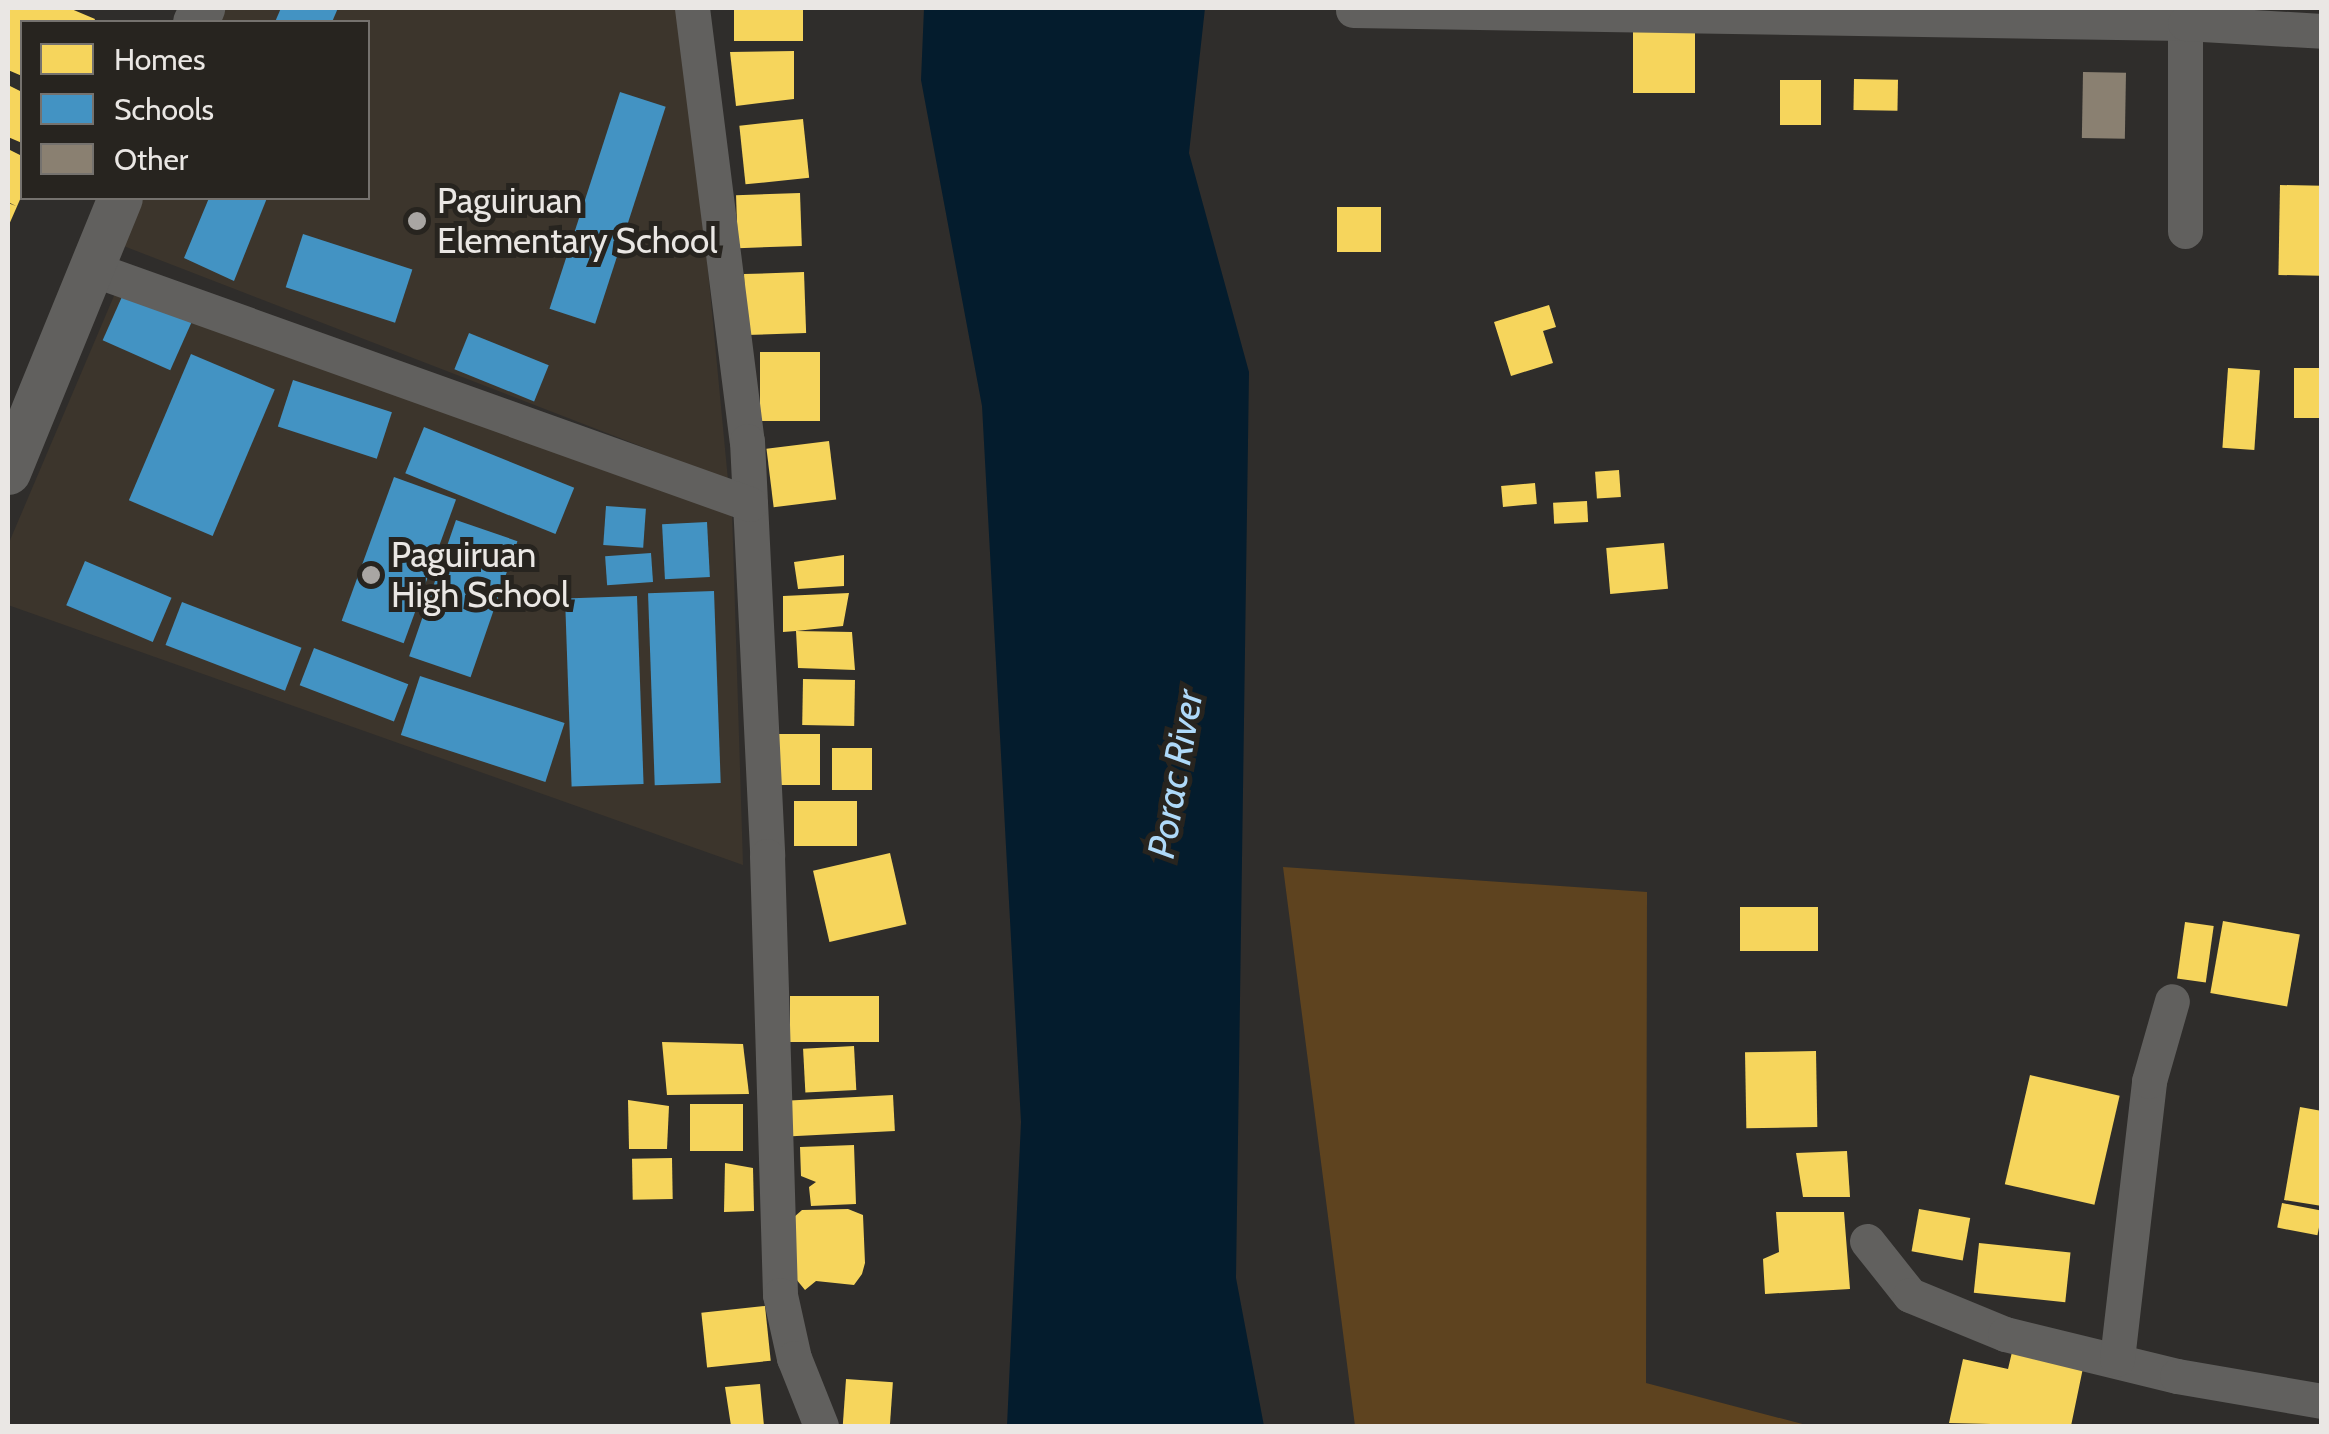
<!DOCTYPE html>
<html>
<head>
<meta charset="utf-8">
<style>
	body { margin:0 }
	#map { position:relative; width:2329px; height:1434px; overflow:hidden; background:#2f2d2b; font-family:Cabin,sans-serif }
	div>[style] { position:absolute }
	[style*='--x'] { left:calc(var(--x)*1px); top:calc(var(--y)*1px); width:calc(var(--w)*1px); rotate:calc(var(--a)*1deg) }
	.built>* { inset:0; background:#3c352c }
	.green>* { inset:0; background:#5e431f }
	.water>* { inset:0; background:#041c2d }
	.homes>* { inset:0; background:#f6d55c; transform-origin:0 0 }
	.schools>* { inset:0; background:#4393c3; transform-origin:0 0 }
	.building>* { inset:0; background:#8a8071; transform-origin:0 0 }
	.minor>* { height:35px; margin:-17.5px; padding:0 17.5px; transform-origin:17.5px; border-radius:17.5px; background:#61605e }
	.tertiary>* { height:45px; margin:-22.5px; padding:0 22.5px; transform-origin:22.5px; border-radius:22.5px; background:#61605e }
	.dots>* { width:28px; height:28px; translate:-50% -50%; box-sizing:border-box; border:5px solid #27241f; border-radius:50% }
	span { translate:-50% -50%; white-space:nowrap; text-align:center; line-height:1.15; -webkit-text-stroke:10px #27241f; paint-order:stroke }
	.poi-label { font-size:35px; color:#eae7e4 }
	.left { translate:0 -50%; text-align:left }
	.water-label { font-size:38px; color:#aed9f9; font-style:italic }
	.frame { position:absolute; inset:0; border:10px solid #eae7e4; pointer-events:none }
	.legend { position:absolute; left:20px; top:20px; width:350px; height:180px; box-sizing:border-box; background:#27241f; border:2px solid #75726e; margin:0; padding:12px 18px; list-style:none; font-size:30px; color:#eae7e4 }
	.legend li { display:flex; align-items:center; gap:20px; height:50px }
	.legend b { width:50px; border:2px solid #75726e }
</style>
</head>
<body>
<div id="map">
	<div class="built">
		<div style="clip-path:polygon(217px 8px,683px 8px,728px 480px,121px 245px,140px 198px,368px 198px,368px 22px,211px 22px)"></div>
		<div style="clip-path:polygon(122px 277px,732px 511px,743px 865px,8px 605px,8px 545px)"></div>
	</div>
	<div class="green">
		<div style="clip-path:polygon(1283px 867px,1647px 892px,1646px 1383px,1810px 1426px,1355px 1426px)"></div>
	</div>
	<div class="water">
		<div style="clip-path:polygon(924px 8px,1205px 8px,1189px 153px,1249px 372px,1236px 1278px,1264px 1426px,1007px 1426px,1021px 1122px,982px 406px,921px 80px)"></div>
	</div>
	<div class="homes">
		<div style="clip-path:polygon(9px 8px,69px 8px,95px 19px,94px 22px,22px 22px,22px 76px,8px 70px)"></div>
		<div style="left:734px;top:8px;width:69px;height:33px"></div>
		<div style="left:1695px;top:31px;width:62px;height:62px;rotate:90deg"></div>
		<div style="clip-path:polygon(794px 51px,794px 99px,736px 106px,730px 52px)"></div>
		<div style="left:1854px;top:79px;width:44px;height:31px;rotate:1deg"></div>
		<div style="left:1780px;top:80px;width:41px;height:45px"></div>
		<div style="clip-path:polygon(8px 85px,22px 92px,22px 143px,8px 137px)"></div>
		<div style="left:803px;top:119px;width:59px;height:64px;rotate:84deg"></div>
		<div style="clip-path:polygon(8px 149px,22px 156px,22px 195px,8px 227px,8px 203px,16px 206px,8px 202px)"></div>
		<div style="left:2280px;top:185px;width:42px;height:90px;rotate:1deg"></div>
		<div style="left:800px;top:193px;width:53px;height:64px;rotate:88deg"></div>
		<div style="left:1381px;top:207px;width:45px;height:44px;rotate:90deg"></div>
		<div style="left:804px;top:272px;width:61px;height:60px;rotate:88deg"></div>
		<div style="clip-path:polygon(1549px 305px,1556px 327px,1543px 331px,1553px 363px,1511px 376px,1494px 322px)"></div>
		<div style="left:820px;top:352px;width:69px;height:60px;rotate:90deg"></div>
		<div style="left:2228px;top:368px;width:32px;height:80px;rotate:4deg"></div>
		<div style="left:2294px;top:368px;width:28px;height:50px"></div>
		<div style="left:829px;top:441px;width:59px;height:63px;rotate:83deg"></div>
		<div style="left:1619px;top:470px;width:27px;height:24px;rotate:86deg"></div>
		<div style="left:1535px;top:483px;width:21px;height:34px;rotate:85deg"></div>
		<div style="left:1587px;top:501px;width:21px;height:34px;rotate:87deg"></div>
		<div style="left:1664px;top:543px;width:46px;height:58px;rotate:85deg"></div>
		<div style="clip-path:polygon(844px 555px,844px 586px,798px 589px,794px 562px)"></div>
		<div style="clip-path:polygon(849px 593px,843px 626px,796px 631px,852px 632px,855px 670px,798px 668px,796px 631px,783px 632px,783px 596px)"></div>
		<div style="left:803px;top:679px;width:52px;height:46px;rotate:1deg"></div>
		<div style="left:778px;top:734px;width:42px;height:51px"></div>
		<div style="left:872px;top:748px;width:42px;height:40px;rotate:90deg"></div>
		<div style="left:857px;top:801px;width:45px;height:63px;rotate:90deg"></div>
		<div style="left:890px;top:853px;width:73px;height:79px;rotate:77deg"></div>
		<div style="left:1740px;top:907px;width:78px;height:44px"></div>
		<div style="left:2223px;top:921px;width:78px;height:73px;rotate:10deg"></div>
		<div style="left:2185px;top:922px;width:29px;height:57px;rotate:8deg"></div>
		<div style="left:790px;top:996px;width:89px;height:46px"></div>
		<div style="clip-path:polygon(662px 1042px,743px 1044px,749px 1094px,667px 1095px)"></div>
		<div style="left:854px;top:1046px;width:44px;height:51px;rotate:87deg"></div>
		<div style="left:1816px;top:1051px;width:76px;height:71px;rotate:89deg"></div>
		<div style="left:2030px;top:1075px;width:92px;height:112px;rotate:13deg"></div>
		<div style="left:893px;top:1095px;width:36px;height:103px;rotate:87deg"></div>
		<div style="clip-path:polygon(628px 1100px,669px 1106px,667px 1149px,629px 1149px)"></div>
		<div style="left:690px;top:1104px;width:53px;height:47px"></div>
		<div style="clip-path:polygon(2300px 1107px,2322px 1111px,2322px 1206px,2284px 1200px)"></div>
		<div style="clip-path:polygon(854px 1145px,856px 1204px,811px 1206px,809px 1187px,816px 1182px,801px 1176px,800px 1147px)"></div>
		<div style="clip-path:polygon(1847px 1151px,1850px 1197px,1803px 1197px,1796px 1153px)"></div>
		<div style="left:672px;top:1158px;width:41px;height:40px;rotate:89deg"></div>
		<div style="clip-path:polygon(725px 1163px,753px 1168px,754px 1211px,724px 1212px)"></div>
		<div style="left:2282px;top:1203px;width:41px;height:25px;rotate:11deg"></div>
		<div style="clip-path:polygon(848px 1209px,863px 1215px,865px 1263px,862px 1274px,854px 1285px,816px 1281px,805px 1290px,796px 1279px,793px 1218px,802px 1210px)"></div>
		<div style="left:1919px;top:1209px;width:52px;height:43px;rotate:10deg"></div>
		<div style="clip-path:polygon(1776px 1212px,1844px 1212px,1850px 1289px,1765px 1294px,1763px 1259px,1779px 1252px)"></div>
		<div style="left:1979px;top:1243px;width:92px;height:50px;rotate:6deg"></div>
		<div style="left:765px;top:1306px;width:55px;height:64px;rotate:84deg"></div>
		<div style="clip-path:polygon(2012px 1352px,2083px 1368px,2071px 1426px,1949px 1423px,1963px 1359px,2008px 1369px)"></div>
		<div style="left:846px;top:1379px;width:47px;height:47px;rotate:4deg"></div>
		<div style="clip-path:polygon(760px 1384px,764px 1426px,731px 1426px,725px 1387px)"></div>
	</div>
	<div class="schools">
		<div style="clip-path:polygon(281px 8px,338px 8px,332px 22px,275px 22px)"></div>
		<div style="left:620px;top:92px;width:48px;height:228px;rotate:18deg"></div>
		<div style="clip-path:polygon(209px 198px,267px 198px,234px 281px,184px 258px)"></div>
		<div style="left:303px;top:234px;width:115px;height:56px;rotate:18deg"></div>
		<div style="left:125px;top:290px;width:74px;height:55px;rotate:24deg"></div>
		<div style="left:469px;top:333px;width:86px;height:39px;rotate:22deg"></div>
		<div style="left:191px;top:354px;width:91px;height:159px;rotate:23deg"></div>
		<div style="left:293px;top:380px;width:104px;height:49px;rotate:18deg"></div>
		<div style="left:424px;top:427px;width:162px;height:50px;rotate:22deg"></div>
		<div style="left:394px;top:477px;width:66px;height:153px;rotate:20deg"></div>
		<div style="left:606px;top:506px;width:40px;height:39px;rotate:4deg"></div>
		<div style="left:456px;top:520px;width:65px;height:144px;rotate:19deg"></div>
		<div style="left:707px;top:522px;width:55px;height:45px;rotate:87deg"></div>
		<div style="left:651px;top:553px;width:29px;height:46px;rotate:86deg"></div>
		<div style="left:85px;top:561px;width:94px;height:48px;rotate:23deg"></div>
		<div style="left:714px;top:591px;width:192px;height:66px;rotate:88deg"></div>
		<div style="left:637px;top:596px;width:188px;height:72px;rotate:88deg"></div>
		<div style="left:182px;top:602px;width:128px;height:46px;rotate:21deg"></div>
		<div style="left:314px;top:648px;width:101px;height:40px;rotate:21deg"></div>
		<div style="left:420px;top:676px;width:152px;height:62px;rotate:18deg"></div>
	</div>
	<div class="building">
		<div style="left:2083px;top:72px;width:43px;height:66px;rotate:1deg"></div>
	</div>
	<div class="minor">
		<div style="--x:692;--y:8;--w:436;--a:82.8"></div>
		<div style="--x:747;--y:441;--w:415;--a:87.2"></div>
		<div style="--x:767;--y:856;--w:439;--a:88.3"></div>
		<div style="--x:780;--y:1295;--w:65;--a:77.5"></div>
		<div style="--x:794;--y:1358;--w:73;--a:68.3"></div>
		<div style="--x:2173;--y:8;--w:19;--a:51"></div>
		<div style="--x:2185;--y:23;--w:208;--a:90"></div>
		<div style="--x:1353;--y:10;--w:832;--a:0.9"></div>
		<div style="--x:2185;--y:23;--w:137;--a:3.3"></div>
		<div style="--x:90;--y:268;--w:701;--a:19.68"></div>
		<div style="--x:1867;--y:1241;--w:69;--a:51.5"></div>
		<div style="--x:1910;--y:1295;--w:103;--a:22.3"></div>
		<div style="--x:2005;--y:1334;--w:177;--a:13.7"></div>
		<div style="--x:2177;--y:1376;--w:147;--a:9.8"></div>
		<div style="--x:2117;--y:1359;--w:280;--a:-83.4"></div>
		<div style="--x:2149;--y:1081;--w:83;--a:-74"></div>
	</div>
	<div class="tertiary">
		<div style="--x:195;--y:22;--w:16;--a:-63"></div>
		<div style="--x:8;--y:472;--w:296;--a:-67.8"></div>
	</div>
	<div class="dots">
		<div style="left:417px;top:221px;background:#a9a6a3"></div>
		<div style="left:371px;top:575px;background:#a9a6a3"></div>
	</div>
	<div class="poi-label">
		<span class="left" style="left:437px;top:221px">Paguiruan<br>Elementary School</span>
		<span class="left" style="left:391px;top:575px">Paguiruan<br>High School</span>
	</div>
	<div class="water-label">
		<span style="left:1175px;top:774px;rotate:-80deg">Porac River</span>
	</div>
	<div class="frame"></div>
	<ul class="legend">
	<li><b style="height:28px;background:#f6d55c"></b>Homes</li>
	<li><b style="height:28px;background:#4393c3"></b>Schools</li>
	<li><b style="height:28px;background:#8a8071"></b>Other</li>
	</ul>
</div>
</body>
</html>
